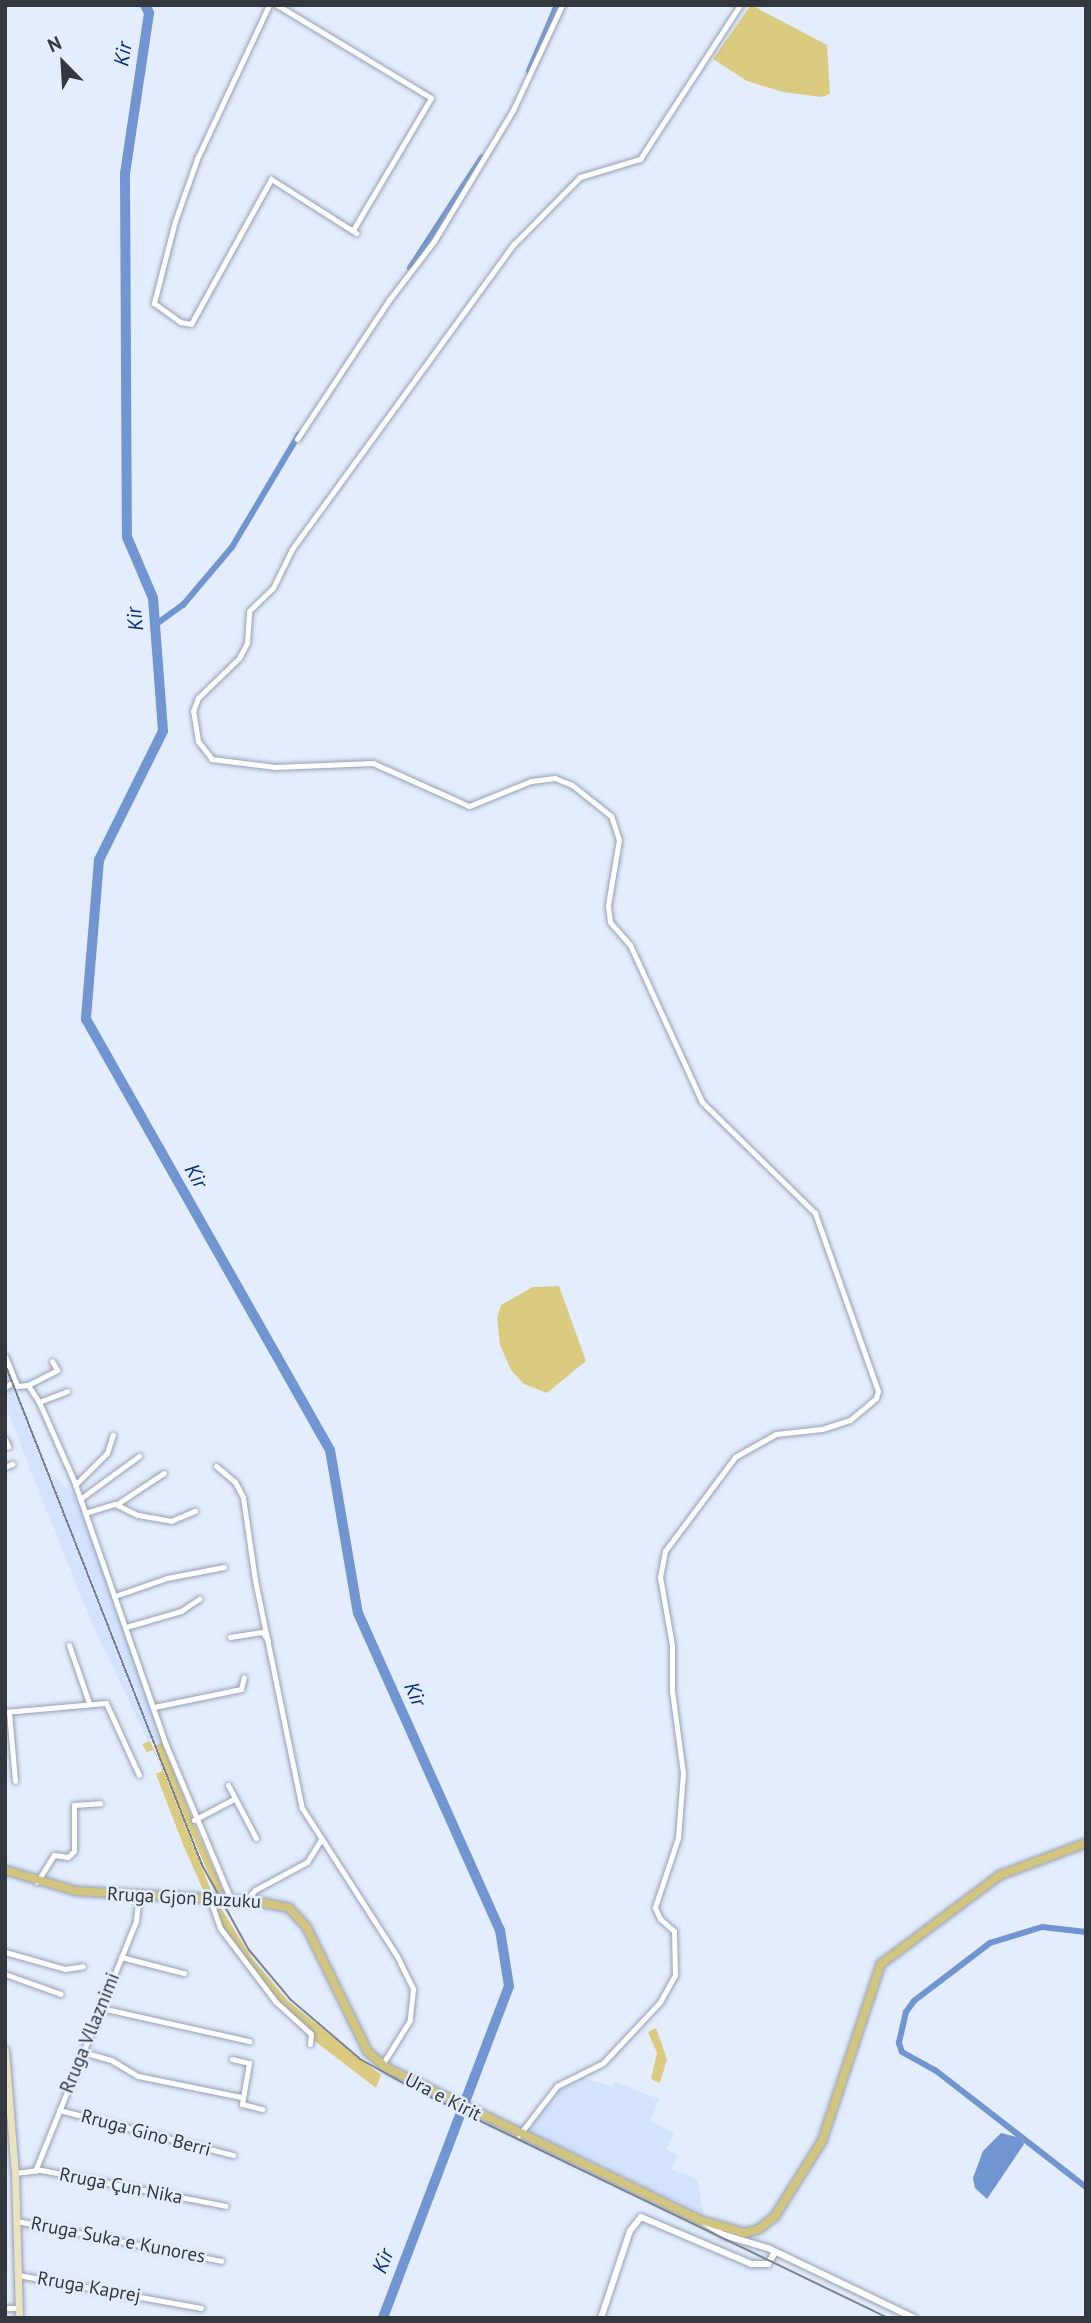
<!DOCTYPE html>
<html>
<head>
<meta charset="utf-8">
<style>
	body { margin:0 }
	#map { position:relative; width:1091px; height:2323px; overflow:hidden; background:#e4edfd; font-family:"PT Sans",sans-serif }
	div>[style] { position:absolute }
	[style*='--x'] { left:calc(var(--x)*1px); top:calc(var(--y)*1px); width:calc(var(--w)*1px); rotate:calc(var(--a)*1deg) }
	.built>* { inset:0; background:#d3e3fd }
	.green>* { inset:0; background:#dacb81 }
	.water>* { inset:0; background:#7195d1 }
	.canal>* { height:6px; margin:-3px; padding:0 3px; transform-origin:3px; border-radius:3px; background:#7195d1 }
	.river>* { height:10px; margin:-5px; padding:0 5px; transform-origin:5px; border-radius:5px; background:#7195d1 }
	.roads { filter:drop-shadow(0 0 2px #95a0b3) drop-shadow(0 0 2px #95a0b3) }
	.minor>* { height:5px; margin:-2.5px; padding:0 2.5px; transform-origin:2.5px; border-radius:2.5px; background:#fff }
	.tertiary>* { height:6px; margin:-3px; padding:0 3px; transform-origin:3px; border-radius:3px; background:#fff }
	.secondary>* { height:7px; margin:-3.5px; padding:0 3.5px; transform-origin:3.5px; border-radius:3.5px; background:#e8e2bf }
	.primary>* { height:8px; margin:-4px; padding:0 4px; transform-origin:4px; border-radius:4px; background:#d1c47f }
	.rail>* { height:2px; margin:-1px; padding:0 1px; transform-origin:1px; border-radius:1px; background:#7d848f }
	span { translate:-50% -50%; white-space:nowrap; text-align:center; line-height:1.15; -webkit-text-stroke:5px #e4edfd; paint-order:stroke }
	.street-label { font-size:19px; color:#33383f }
	.water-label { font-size:21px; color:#053076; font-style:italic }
	.frame { position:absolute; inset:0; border:7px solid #33383f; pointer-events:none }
	.north { position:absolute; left:28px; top:28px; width:70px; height:70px; -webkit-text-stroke:5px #e4edfd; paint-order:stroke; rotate:336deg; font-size:19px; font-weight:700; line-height:28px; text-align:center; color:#33383f }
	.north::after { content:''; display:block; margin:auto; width:24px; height:32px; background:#33383f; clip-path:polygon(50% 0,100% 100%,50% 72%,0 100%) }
</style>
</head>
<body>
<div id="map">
	<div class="built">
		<div style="clip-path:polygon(5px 1361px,50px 1473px,74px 1494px,82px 1510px,162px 1742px,156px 1745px,153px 1738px,148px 1741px,91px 1621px,26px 1458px,5px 1404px)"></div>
		<div style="clip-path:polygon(582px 2078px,612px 2086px,615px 2082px,659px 2099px,650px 2120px,674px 2134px,666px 2149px,678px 2156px,671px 2169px,697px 2179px,704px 2214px,528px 2131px,561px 2086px)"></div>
	</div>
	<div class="green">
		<div style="clip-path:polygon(751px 5px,827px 45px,830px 94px,822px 97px,783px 92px,747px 81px,713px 59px)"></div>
		<div style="clip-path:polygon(559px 1286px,586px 1361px,547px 1393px,524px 1384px,511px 1370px,500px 1345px,497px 1318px,501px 1305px,533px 1287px)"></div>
		<div style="clip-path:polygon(150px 1741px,164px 1772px,212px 1893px,205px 1894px,184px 1847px,156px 1774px,162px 1771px,160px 1764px,153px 1750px,147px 1752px,142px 1744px)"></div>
		<div style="clip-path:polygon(162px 1742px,197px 1831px,224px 1892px,217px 1893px,199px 1852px,155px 1746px)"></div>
		<div style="clip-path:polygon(211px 1905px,219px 1905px,252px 1958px,288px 2001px,381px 2075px,376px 2088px,312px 2039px,275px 1998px,221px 1926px)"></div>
		<div style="clip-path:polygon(656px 2028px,667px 2059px,660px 2083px,651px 2079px,657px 2053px,648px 2032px)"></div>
	</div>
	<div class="water">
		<div style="clip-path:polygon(1001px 2133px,1021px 2138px,1024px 2144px,987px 2199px,975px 2188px,973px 2178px,983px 2151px)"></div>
	</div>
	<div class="canal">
		<div style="--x:529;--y:71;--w:72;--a:-67"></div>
		<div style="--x:410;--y:268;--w:132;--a:-57"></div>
		<div style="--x:155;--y:625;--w:34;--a:-36"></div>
		<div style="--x:183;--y:605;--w:76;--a:-49.8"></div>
		<div style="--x:232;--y:547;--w:131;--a:-59.3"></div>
		<div style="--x:1086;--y:1932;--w:44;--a:-173.5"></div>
		<div style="--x:1042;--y:1927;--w:54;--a:162.9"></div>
		<div style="--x:990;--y:1943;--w:96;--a:142.7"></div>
		<div style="--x:914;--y:2001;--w:14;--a:126"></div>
		<div style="--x:906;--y:2012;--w:32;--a:103"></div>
		<div style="--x:899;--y:2043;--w:9;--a:72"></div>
		<div style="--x:902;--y:2052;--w:38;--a:29"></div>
		<div style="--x:935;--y:2070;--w:191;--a:37.8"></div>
	</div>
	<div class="river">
		<div style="--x:145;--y:5;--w:9;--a:63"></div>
		<div style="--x:149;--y:13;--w:163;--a:98.5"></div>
		<div style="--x:125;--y:174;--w:363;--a:89.7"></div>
		<div style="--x:127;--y:537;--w:66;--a:66.9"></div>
		<div style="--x:153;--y:598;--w:133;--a:85.7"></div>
		<div style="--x:163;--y:731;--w:144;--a:116.4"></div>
		<div style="--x:99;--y:860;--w:160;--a:94.7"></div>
		<div style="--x:86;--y:1019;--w:495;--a:60.5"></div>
		<div style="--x:330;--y:1450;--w:165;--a:80.3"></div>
		<div style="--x:358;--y:1613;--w:347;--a:65.9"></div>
		<div style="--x:500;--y:1930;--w:57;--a:80.9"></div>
		<div style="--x:509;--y:1986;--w:355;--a:110.8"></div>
	</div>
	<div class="roads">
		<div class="minor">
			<div style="--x:269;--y:5;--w:170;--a:115.1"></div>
			<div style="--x:197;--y:159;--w:66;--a:109.5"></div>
			<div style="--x:175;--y:221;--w:85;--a:104.4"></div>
			<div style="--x:154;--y:303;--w:32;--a:36"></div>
			<div style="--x:180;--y:322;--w:11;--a:10"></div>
			<div style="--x:191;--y:324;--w:166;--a:-61.1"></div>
			<div style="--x:271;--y:179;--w:101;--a:32.4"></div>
			<div style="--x:277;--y:5;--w:180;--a:31.1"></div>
			<div style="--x:431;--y:98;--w:153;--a:120.6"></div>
			<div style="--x:297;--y:439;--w:167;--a:-56.5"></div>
			<div style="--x:389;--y:300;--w:74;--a:-52.7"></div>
			<div style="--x:434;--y:241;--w:153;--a:-58.9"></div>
			<div style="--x:513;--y:110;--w:116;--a:-65"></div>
			<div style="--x:5;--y:1356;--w:32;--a:68"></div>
			<div style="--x:17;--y:1386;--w:11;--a:-5"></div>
			<div style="--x:28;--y:1385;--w:20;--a:57"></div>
			<div style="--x:39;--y:1402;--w:86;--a:66.1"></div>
			<div style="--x:74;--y:1481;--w:280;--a:70.8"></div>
			<div style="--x:166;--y:1745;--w:168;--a:67.2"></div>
			<div style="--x:28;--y:1385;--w:33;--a:-27"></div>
			<div style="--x:57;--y:1370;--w:10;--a:-119"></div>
			<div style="--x:5;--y:1387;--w:12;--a:-31"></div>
			<div style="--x:39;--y:1402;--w:30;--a:-21"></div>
			<div style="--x:5;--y:1439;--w:8;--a:67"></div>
			<div style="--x:216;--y:1466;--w:25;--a:40"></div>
			<div style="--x:235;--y:1482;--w:17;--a:62"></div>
			<div style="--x:243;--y:1497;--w:84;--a:81.8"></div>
			<div style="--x:255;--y:1580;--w:233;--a:78.4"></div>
			<div style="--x:302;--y:1808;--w:176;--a:57.3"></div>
			<div style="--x:397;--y:1956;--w:37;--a:64"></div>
			<div style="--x:413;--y:1989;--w:31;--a:96"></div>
			<div style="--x:410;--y:2020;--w:53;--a:121.9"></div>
			<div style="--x:5;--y:1467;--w:8;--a:-23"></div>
			<div style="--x:75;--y:1485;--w:45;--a:-45"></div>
			<div style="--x:107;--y:1453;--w:19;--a:-72"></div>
			<div style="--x:80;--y:1499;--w:73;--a:-36.1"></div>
			<div style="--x:117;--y:1504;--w:56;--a:-33.4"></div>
			<div style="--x:85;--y:1513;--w:31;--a:-17"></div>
			<div style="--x:115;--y:1504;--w:25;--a:26"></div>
			<div style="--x:138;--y:1515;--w:34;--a:10"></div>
			<div style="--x:171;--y:1521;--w:26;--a:-23"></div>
			<div style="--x:115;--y:1596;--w:55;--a:-19.1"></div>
			<div style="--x:167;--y:1578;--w:58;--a:-10.9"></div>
			<div style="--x:126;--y:1627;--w:57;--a:-16.2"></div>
			<div style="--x:181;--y:1611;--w:22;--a:-34"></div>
			<div style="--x:230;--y:1637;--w:32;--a:-9"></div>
			<div style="--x:262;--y:1632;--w:10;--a:53"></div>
			<div style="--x:69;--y:1645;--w:61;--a:71"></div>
			<div style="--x:154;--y:1707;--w:89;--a:-11.7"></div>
			<div style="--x:241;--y:1689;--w:12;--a:-76"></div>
			<div style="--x:5;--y:1712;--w:101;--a:-5.1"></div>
			<div style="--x:106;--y:1703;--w:79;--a:65.4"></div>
			<div style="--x:9;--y:1712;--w:69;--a:85"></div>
			<div style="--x:228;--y:1785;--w:60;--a:62.2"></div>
			<div style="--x:194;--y:1820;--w:45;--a:-27.7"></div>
			<div style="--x:37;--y:1882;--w:32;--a:-58"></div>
			<div style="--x:54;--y:1855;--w:14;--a:8"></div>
			<div style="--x:68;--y:1857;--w:8;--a:-45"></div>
			<div style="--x:74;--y:1851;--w:46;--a:-90"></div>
			<div style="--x:74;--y:1805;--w:26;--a:-4"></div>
			<div style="--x:210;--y:1899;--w:31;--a:71"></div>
			<div style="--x:220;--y:1928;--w:93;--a:52.9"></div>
			<div style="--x:276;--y:2002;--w:47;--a:42.4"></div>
			<div style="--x:311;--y:2034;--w:10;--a:96"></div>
			<div style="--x:246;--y:1900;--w:13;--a:-48"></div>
			<div style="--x:255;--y:1890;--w:59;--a:-28.3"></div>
			<div style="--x:307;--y:1862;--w:26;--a:-58"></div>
			<div style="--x:5;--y:1952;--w:62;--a:15.8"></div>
			<div style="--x:65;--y:1969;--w:18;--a:-9"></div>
			<div style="--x:121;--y:1957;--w:65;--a:14.3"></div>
			<div style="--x:5;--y:1974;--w:59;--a:19.7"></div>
			<div style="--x:101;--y:2008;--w:152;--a:12.6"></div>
			<div style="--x:83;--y:2052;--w:29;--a:16"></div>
			<div style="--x:111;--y:2060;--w:31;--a:31"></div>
			<div style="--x:138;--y:2076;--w:105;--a:11.5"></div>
			<div style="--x:232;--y:2059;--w:17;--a:13"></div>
			<div style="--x:249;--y:2063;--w:42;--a:99.7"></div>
			<div style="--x:242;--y:2104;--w:21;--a:14"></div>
			<div style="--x:59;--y:2110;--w:180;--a:14.5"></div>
			<div style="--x:519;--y:2135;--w:62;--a:-52.2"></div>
			<div style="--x:557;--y:2086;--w:51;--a:-26.6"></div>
			<div style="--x:603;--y:2063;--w:83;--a:-46.9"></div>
			<div style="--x:660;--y:2002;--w:31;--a:-61"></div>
			<div style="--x:675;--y:1975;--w:44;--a:-91.3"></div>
			<div style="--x:674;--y:1931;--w:18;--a:-139"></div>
			<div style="--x:660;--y:1919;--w:13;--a:-113"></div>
			<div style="--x:655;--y:1907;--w:73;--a:-71.6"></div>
			<div style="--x:678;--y:1838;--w:65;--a:-85.6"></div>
			<div style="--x:683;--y:1773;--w:83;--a:-97.6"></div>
			<div style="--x:672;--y:1691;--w:46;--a:-90"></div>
			<div style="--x:672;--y:1645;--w:69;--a:-100"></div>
			<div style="--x:660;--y:1577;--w:26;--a:-79"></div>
			<div style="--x:665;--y:1551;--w:117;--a:-53.3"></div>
			<div style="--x:735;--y:1457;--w:47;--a:-29.3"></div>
			<div style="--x:776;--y:1434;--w:46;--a:-6.2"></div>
			<div style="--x:822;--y:1429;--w:29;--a:-18"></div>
			<div style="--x:850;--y:1420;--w:34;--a:-40"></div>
			<div style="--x:876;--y:1398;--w:7;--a:-74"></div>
			<div style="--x:878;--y:1391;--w:189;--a:-109.5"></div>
			<div style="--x:815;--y:1213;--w:158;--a:-135.5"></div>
			<div style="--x:702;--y:1102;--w:173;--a:-114.6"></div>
			<div style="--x:630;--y:945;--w:30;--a:-131"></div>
			<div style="--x:610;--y:922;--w:17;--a:-97"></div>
			<div style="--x:608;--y:905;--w:66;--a:-80.4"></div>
			<div style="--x:619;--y:840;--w:25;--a:-108"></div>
			<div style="--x:611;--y:816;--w:50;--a:-141.5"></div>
			<div style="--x:572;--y:785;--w:18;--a:-158"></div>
			<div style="--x:555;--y:778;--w:24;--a:173"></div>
			<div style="--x:531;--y:781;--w:67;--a:158"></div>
			<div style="--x:469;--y:806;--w:105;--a:-155.9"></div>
			<div style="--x:373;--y:763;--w:98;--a:177.7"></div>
			<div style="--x:275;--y:767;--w:64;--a:-172.8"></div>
			<div style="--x:212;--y:759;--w:23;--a:-128"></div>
			<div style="--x:198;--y:741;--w:30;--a:-99"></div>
			<div style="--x:193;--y:711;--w:14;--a:-69"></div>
			<div style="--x:198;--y:698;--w:57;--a:-44.3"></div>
			<div style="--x:239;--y:658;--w:17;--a:-62"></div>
			<div style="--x:247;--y:643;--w:32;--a:-86"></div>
			<div style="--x:249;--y:611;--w:33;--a:-44"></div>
			<div style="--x:273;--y:588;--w:43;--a:-64"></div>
			<div style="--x:292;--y:549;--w:377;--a:-54"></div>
			<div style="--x:514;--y:244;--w:94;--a:-45.4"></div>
			<div style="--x:580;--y:177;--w:63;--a:-16.7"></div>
			<div style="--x:640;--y:159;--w:184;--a:-57"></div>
			<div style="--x:35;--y:2171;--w:270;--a:-68"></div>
			<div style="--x:136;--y:1921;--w:27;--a:-84"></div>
			<div style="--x:15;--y:2173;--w:26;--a:-7"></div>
			<div style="--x:41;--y:2170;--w:188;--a:11"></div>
			<div style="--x:16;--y:2221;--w:209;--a:11"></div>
			<div style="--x:18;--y:2275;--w:186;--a:10.2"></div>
			<div style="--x:5;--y:2308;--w:14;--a:0"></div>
		</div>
		<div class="tertiary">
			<div style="--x:703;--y:2222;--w:25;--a:32"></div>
			<div style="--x:724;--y:2235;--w:46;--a:16.5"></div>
			<div style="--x:768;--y:2248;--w:162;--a:25.6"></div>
			<div style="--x:601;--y:2318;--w:92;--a:-71.6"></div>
			<div style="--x:630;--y:2231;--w:18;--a:-52"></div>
			<div style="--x:641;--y:2217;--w:120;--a:23.1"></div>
			<div style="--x:751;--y:2264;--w:17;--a:0"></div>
			<div style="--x:768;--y:2264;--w:14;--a:-60"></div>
		</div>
		<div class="secondary">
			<div style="--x:5;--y:2050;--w:123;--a:85.4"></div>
			<div style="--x:15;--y:2173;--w:145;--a:88.4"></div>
		</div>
		<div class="primary">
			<div style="--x:5;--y:1870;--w:74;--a:16.5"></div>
			<div style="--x:76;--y:1891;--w:178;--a:3.2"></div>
			<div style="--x:254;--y:1901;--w:36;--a:11"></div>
			<div style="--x:289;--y:1908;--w:25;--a:47"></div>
			<div style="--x:306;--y:1926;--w:140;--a:63.8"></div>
			<div style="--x:368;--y:2052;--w:23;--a:41"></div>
			<div style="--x:385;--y:2067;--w:350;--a:25.9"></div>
			<div style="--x:700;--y:2220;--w:47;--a:16.1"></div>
			<div style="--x:745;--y:2233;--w:15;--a:-16"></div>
			<div style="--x:759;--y:2229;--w:21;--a:-39"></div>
			<div style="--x:775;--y:2216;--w:89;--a:-57.9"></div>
			<div style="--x:822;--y:2141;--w:187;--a:-71.6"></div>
			<div style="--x:881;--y:1964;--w:149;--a:-36.8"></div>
			<div style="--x:1000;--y:1875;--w:92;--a:-20.4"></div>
		</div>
	</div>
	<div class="rail">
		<div style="--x:5;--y:1364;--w:538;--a:68.53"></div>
		<div style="--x:202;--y:1865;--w:97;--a:61.1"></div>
		<div style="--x:249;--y:1950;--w:65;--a:50"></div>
		<div style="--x:291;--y:2000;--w:91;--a:40.5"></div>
		<div style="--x:360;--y:2059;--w:60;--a:29.1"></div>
		<div style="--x:412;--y:2088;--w:529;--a:25.79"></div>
	</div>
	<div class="street-label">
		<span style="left:184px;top:1898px;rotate:3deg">Rruga Gjon Buzuku</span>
		<span style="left:90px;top:2033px;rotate:-68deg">Rruga Vllaznimi</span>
		<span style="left:443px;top:2097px;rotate:27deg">Ura e Kirit</span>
		<span style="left:146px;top:2133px;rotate:15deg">Rruga Gino Berri</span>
		<span style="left:121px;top:2186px;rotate:11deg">Rruga Çun Nika</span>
		<span style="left:118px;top:2240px;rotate:11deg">Rruga Suka e Kunores</span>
		<span style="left:89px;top:2287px;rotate:10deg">Rruga Kaprej</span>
	</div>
	<div class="water-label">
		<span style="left:123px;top:54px;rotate:-81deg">Kir</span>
		<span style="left:135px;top:619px;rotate:-96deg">Kir</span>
		<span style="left:196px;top:1176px;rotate:60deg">Kir</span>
		<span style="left:415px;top:1694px;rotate:66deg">Kir</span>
		<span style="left:383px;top:2261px;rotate:-69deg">Kir</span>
	</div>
	<div class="frame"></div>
	<div class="north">N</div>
</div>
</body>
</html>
